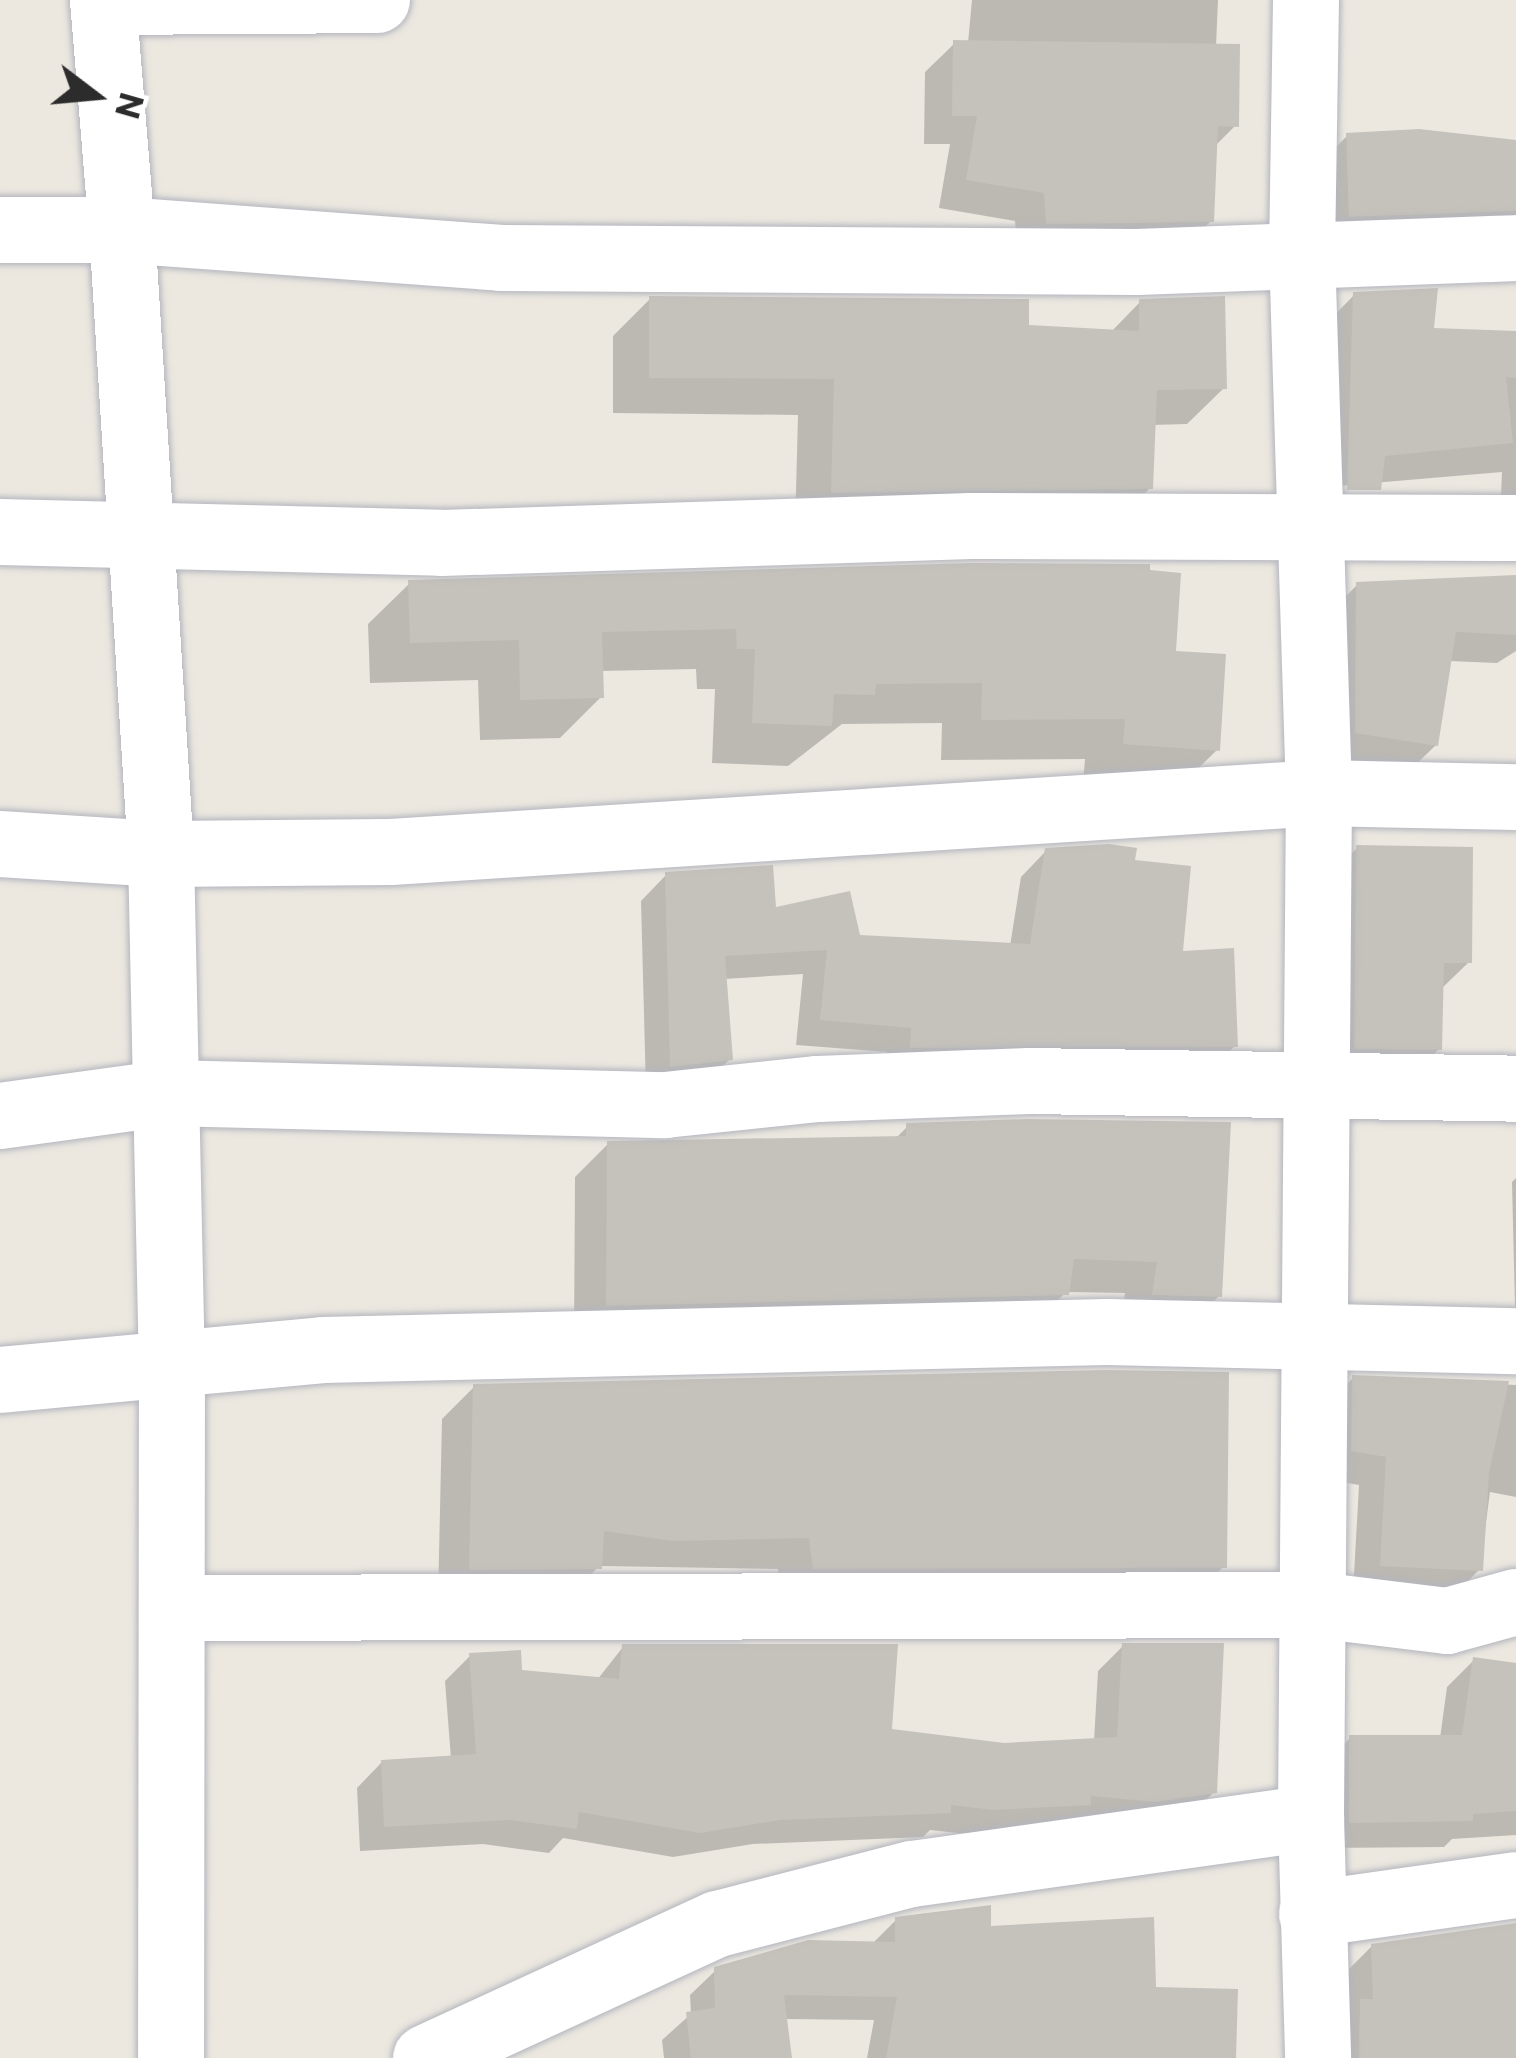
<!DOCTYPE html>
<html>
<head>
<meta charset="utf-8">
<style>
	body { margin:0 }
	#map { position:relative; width:1516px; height:2058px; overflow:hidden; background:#ece8e0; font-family:Commissioner,sans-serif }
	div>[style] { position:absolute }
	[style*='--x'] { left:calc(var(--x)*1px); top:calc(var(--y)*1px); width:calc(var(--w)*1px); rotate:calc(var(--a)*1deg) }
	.shadow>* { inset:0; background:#0003 }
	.building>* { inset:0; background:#c5c2bb }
	.roads { filter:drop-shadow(0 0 3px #b3b5be) drop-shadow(0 0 3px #b3b5be) }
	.minor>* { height:66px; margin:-33px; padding:0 33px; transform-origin:33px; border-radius:33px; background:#fff }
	span { translate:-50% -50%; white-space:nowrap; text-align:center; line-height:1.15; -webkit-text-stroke:12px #fff; paint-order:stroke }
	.north { position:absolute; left:36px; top:36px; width:120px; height:120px; -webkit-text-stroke:9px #fff; paint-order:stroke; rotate:106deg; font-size:33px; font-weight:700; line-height:48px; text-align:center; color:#2c2c2c }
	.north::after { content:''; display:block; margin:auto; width:42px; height:54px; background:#2c2c2c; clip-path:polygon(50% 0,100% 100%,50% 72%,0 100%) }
</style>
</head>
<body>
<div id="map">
	<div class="shadow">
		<div style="clip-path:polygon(972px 0,1218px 0,1216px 47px,1236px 125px,1214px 147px,1212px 220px,1182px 250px,1018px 252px,1015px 221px,939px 208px,950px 144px,924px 144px,925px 72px,955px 43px,968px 43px)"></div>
		<div style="clip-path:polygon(1347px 136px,1516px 143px,1516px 264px,1317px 248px,1314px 169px)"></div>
		<div style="clip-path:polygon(1355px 294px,1431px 330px,1516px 334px,1516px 497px,1501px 496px,1502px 472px,1314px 488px,1322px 328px)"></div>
		<div style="clip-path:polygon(650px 299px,1110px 333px,1140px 302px,1224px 388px,1187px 424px,1152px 425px,1150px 488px,1113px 525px,795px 529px,798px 415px,613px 413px,613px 336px)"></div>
		<div style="clip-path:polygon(1516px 578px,1516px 651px,1497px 663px,1449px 661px,1436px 745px,1406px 774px,1326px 762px,1328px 614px,1357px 585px)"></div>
		<div style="clip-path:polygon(410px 583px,1173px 653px,1217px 750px,1175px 791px,1083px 784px,1085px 759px,941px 760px,942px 723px,842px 724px,788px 766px,712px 763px,715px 689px,697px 689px,696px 669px,600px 671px,601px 697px,560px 738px,480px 740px,478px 680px,370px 683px,368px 624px)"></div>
		<div style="clip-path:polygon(1357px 848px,1469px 962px,1440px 990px,1439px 1049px,1400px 1088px,1317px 1087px,1318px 888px)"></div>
		<div style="clip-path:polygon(1046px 851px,1132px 862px,1235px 1046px,1209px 1071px,886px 1072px,887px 1052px,796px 1045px,803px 974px,724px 979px,730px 1059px,704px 1085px,646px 1091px,641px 901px,666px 875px,857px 938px,1010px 946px,1021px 877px)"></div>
		<div style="clip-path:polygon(908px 1126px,1219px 1296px,1186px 1329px,1120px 1327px,1125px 1293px,1066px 1292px,1032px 1327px,574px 1338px,575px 1177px,608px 1144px,895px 1139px)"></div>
		<div style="clip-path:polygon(1516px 1178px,1516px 1348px,1512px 1182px)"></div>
		<div style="clip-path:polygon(1353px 1378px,1516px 1385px,1516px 1497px,1490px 1492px,1480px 1569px,1451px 1598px,1353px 1593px,1359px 1485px,1324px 1479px,1324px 1407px)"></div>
		<div style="clip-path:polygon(474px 1387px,1224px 1566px,1192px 1599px,781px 1600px,778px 1569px,599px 1566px,567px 1600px,438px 1600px,442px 1419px)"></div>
		<div style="clip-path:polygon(1123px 1646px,1214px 1792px,1188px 1818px,967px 1834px,930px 1830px,923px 1837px,753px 1844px,673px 1857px,563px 1838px,549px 1853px,483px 1844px,360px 1851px,357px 1788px,382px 1762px,451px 1759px,445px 1681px,470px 1656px,520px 1672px,597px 1680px,623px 1647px,889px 1731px,1004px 1746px,1094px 1741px,1098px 1671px)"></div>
		<div style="clip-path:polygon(1474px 1660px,1516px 1666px,1516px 1835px,1452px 1839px,1444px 1847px,1323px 1848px,1324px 1765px,1350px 1738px,1440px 1738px,1447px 1687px)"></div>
		<div style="clip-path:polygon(988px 1908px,988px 1929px,1082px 2058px,867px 2058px,874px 2020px,784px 2019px,789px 2058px,664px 2058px,662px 2040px,691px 2014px,690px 1995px,716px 1970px,872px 1944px,896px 1920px,920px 1914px)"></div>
		<div style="clip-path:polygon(1516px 1926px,1516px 2058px,1330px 2058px,1341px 1977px,1372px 1946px)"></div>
	</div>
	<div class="building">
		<div style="clip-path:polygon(953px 40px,1240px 44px,1239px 127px,1218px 126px,1214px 222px,1046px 224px,1044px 193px,966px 180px,977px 116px,952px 116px)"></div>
		<div style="clip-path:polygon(1419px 129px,1516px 140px,1516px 211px,1349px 217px,1346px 133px)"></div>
		<div style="clip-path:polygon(1438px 288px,1434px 328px,1516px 331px,1516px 378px,1506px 377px,1513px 443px,1385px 456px,1381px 490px,1347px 490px,1353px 292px)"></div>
		<div style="clip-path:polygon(649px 296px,1029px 299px,1029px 325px,1139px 331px,1139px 299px,1225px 296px,1227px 389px,1157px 390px,1153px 489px,831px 493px,834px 379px,649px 378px)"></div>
		<div style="clip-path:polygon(972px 563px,1150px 564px,1150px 570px,1181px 573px,1176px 651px,1226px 654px,1220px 751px,1123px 744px,1125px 719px,981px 720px,982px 683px,876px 684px,875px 695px,834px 694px,832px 726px,752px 723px,755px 649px,737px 649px,736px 629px,602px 632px,604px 698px,520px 700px,519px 640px,410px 643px,408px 580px)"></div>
		<div style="clip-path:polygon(1516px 575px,1516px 635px,1456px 632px,1438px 746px,1355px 733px,1356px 582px)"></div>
		<div style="clip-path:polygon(1109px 844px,1137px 848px,1135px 860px,1191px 866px,1183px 951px,1234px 948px,1238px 1047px,910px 1048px,911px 1028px,820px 1020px,827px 950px,725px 956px,733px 1060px,670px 1067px,665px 872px,773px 865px,776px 907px,850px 891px,860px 935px,1030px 944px,1045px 848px)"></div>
		<div style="clip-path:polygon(1356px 845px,1473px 847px,1472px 963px,1444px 963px,1442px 1050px,1354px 1049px)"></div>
		<div style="clip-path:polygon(1029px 1119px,1231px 1122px,1222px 1297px,1152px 1295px,1157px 1262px,1074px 1259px,1069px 1295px,606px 1306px,607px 1141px,906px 1136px,906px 1123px)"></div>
		<div style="clip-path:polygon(1107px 1370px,1229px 1372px,1227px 1568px,813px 1569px,809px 1538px,673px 1541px,604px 1531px,602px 1569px,469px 1570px,473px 1384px)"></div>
		<div style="clip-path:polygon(1352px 1375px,1509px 1381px,1489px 1473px,1483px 1571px,1380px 1566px,1386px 1457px,1351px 1451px)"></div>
		<div style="clip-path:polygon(1122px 1643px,1224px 1643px,1217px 1793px,1156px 1802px,1091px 1796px,1091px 1805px,994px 1810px,951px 1805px,951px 1813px,780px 1820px,700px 1833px,579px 1812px,577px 1829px,510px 1820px,384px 1827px,381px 1760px,476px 1754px,469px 1653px,521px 1650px,522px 1670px,619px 1679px,622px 1644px,898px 1644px,892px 1729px,1004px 1743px,1117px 1737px)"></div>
		<div style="clip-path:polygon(1473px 1657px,1516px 1663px,1516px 1811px,1473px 1814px,1473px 1821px,1349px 1823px,1349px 1735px,1462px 1735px)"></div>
		<div style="clip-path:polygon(991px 1905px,991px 1926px,1154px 1917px,1156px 1987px,1238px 1989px,1236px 2058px,886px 2058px,897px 1997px,784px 1995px,792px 2058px,691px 2058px,686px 2012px,715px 2008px,714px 1967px,808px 1940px,895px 1942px,895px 1917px)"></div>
		<div style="clip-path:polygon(1516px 1923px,1516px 2058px,1359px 2058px,1360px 1999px,1373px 1999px,1371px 1944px)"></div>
	</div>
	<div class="roads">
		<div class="minor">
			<div style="--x:103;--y:0;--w:231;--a:85.3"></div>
			<div style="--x:122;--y:230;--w:381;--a:4.2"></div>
			<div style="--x:502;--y:258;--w:635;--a:0.36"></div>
			<div style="--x:1137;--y:262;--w:379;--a:-2.1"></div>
			<div style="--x:1306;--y:0;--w:252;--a:90.9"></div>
			<div style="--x:1302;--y:252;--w:541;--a:88.2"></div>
			<div style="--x:1319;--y:793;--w:1025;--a:90.45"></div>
			<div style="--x:1311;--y:1818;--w:240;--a:88.3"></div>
			<div style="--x:103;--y:2;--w:274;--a:-0.4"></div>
			<div style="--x:0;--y:230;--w:122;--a:0"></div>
			<div style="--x:122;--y:230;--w:625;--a:86.42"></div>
			<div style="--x:161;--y:854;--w:515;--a:88.78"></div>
			<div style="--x:172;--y:1369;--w:689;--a:90.08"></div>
			<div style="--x:0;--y:532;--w:442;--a:1.4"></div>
			<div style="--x:442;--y:543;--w:529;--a:-1.84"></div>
			<div style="--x:971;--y:526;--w:545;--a:0.21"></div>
			<div style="--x:0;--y:844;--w:161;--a:3.6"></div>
			<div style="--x:161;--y:854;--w:230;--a:-0.5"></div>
			<div style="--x:391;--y:852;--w:930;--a:-3.64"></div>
			<div style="--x:1319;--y:793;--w:197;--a:1.2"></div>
			<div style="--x:0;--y:1116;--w:169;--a:-7.8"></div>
			<div style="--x:167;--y:1093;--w:498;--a:1.4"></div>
			<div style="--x:665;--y:1105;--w:154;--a:-6"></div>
			<div style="--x:818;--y:1089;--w:211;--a:-2.2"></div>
			<div style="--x:1029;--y:1081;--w:487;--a:0.9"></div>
			<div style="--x:0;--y:1380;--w:324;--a:-5.3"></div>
			<div style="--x:323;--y:1350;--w:784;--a:-1.32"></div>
			<div style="--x:1107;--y:1332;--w:409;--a:1.3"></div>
			<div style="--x:174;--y:1608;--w:1142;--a:-0.15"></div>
			<div style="--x:1316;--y:1605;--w:132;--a:7"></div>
			<div style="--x:1447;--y:1621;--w:72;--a:-15.4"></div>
			<div style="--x:1312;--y:1914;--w:206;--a:-8.1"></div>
			<div style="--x:426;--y:2058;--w:321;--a:-24.7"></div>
			<div style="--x:718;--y:1924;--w:200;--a:-14.5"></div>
			<div style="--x:912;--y:1874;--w:403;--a:-8"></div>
		</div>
	</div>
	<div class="north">N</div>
</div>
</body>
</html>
